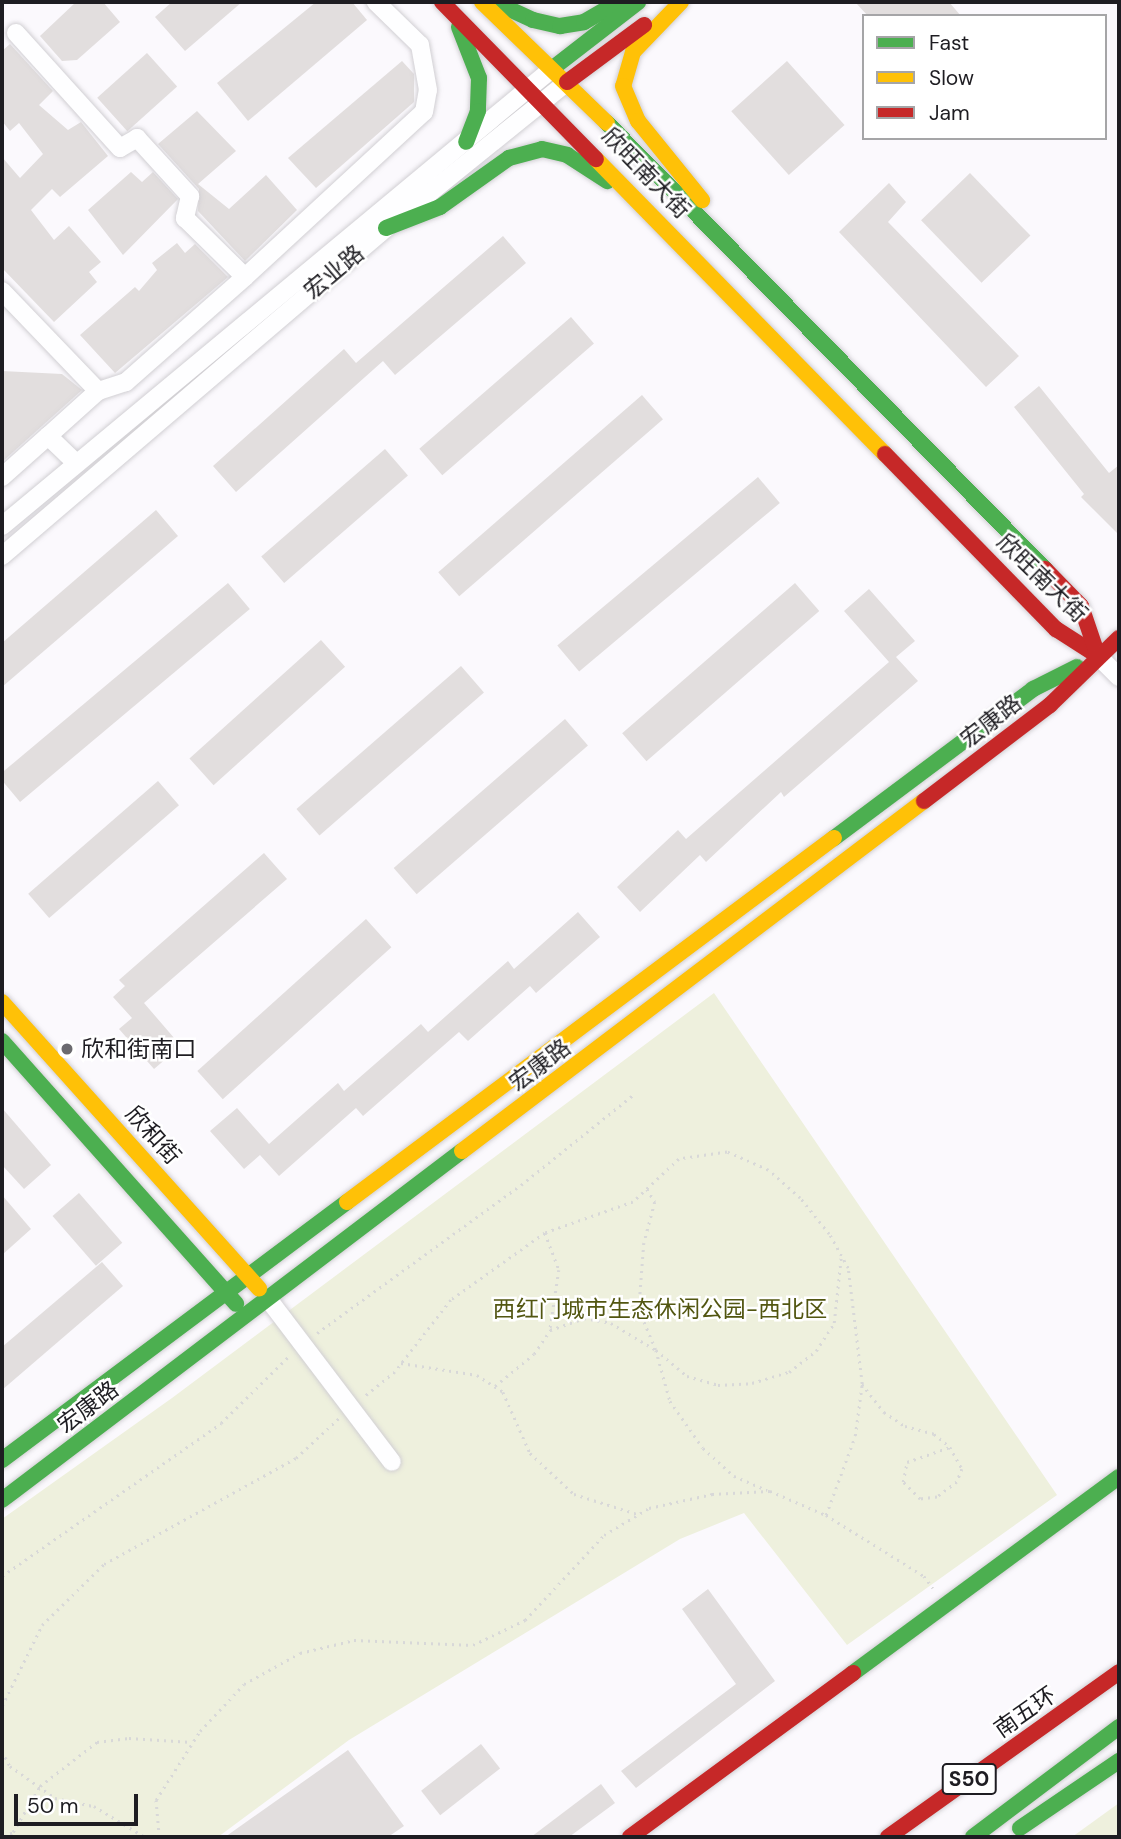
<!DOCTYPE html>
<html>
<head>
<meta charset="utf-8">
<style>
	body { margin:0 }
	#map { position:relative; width:1121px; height:1839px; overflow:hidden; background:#fbf9fd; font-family:"DM Sans","Noto Sans SC",sans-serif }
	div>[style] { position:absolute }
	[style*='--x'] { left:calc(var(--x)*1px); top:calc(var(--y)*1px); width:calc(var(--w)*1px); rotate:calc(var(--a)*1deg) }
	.green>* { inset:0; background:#eef0dd }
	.building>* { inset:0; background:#e2dede; transform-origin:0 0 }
	.path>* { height:2.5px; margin-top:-1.25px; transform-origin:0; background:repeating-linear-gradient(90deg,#d8d8d8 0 2px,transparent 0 7px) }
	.roads { filter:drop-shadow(0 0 2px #d1cfd3) drop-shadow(0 0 2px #d1cfd3) }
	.street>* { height:18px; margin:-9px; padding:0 9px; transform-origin:9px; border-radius:9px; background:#fefeff }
	.fast>* { height:16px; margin:-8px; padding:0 8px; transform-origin:8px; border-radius:8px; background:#4caf50 }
	.slow>* { height:16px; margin:-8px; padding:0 8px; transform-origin:8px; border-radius:8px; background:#ffc107 }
	.jam>* { height:16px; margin:-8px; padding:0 8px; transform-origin:8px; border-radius:8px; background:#c62828 }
	.dots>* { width:19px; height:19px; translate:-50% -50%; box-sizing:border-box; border:4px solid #fff; border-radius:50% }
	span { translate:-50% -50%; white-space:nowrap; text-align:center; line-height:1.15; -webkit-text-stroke:5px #fff; paint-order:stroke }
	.shield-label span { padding:2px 5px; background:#fff; border:2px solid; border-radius:5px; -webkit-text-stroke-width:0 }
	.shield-label { font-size:21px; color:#1e1d22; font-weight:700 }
	.street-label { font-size:23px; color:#1e1d22 }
	.poi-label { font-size:23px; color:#1e1d22 }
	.left { translate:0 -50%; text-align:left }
	.park-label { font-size:23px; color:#525611 }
	.frame { position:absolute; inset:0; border:4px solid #1e1d22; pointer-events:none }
	.legend { position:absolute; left:862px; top:14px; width:245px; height:126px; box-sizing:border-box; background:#fff; border:2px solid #a5a5a7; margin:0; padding:9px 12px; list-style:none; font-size:21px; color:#1e1d22 }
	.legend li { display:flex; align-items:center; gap:14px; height:35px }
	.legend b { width:35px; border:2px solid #a5a5a7 }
	.scale { position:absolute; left:14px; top:1794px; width:124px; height:32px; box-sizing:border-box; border:4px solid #1e1d22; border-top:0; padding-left:9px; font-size:21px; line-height:24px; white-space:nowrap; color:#1e1d22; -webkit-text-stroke:5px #fff; paint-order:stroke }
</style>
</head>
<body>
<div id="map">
	<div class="green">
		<div style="clip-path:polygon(714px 993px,1057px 1495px,847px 1645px,744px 1513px,680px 1539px,349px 1740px,218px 1837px,2px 1837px,2px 1519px,172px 1398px)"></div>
		<div style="clip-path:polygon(1119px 1803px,1119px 1837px,1072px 1837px)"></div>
	</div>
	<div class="building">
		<div style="clip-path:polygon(76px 2px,103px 2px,120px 22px,77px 60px,62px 61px,40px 36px)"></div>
		<div style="clip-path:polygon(172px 2px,242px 2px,185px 51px,155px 17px)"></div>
		<div style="clip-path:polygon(316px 2px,352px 2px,367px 20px,248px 121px,217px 83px)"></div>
		<div style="clip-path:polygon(855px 2px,949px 2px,961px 16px,868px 16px)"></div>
		<div style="clip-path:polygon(10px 44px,53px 91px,39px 105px,68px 130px,81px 122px,108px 156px,60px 197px,52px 189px,31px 210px,54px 240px,69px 226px,101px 262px,89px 272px,97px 282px,54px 322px,2px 268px,2px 157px,20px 178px,43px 154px,19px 123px,10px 131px,2px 121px,2px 51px)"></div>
		<div style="left:147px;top:53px;width:45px;height:67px;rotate:48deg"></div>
		<div style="clip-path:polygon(402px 61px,414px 74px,414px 102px,316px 188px,288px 158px)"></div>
		<div style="left:787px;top:61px;width:86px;height:75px;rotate:48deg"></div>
		<div style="clip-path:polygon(197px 111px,236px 151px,198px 184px,229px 209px,266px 175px,297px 210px,245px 261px,198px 211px,199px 189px,158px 144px)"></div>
		<div style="clip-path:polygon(131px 172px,142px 182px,153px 172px,178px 199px,123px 255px,88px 210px)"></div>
		<div style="left:970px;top:173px;width:87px;height:68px;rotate:46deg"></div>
		<div style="clip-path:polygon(889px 183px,906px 202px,888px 222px,1019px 356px,986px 387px,839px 232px)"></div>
		<div style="clip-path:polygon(503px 236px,526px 263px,395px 375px,383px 361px,236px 492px,213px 466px,344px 349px,356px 363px)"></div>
		<div style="clip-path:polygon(177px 243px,185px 253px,195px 244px,228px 277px,115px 373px,80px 335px,135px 287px,139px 291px,157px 270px,152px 263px)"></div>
		<div style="left:571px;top:317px;width:35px;height:201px;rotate:49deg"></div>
		<div style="clip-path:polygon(2px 371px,62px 374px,82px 390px,2px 462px)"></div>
		<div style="clip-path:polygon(1039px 386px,1109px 473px,1119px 465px,1119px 535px,1081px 497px,1084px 494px,1014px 407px)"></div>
		<div style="left:642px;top:395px;width:32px;height:270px;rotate:49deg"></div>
		<div style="left:385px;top:449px;width:35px;height:164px;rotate:49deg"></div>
		<div style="left:758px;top:477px;width:34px;height:262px;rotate:50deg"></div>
		<div style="clip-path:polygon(156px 510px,178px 536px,2px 687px,2px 643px)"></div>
		<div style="left:228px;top:583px;width:34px;height:300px;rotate:50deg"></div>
		<div style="left:795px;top:583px;width:37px;height:229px;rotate:49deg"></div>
		<div style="clip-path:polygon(869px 589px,915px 641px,896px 657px,918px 681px,784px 797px,781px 792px,706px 862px,700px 855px,640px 912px,617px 887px,678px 830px,686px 839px,889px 662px,844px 611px)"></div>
		<div style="left:321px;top:640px;width:36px;height:177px;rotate:48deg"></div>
		<div style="left:461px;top:666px;width:35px;height:218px;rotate:49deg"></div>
		<div style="left:565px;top:719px;width:35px;height:227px;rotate:49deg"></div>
		<div style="left:158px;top:781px;width:32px;height:172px;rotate:49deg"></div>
		<div style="clip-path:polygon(264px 853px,287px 879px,144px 1003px,181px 1046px,154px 1069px,119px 1029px,132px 1018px,113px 997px,125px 986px,119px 980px)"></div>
		<div style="clip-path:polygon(578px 912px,600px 937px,536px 993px,530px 986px,468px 1041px,459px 1032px,363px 1116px,356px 1108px,279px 1176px,260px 1155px,244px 1169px,210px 1131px,237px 1108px,269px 1144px,338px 1083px,344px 1091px,421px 1024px,428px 1032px,508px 961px,514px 969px)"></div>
		<div style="left:366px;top:919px;width:38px;height:227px;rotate:48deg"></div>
		<div style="clip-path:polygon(2px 1108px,51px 1165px,24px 1189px,2px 1165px)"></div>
		<div style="left:79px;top:1193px;width:66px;height:35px;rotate:49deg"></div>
		<div style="clip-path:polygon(2px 1195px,31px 1229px,2px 1255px)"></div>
		<div style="clip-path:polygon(102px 1262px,123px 1286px,2px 1390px,2px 1347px)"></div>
		<div style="clip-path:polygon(708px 1589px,775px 1681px,636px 1788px,621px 1771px,736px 1684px,682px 1609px)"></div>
		<div style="left:481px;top:1744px;width:31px;height:76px;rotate:52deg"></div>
		<div style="clip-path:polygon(348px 1750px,404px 1826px,388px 1837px,225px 1837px)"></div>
		<div style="clip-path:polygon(601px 1784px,615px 1803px,569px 1837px,531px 1837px)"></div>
	</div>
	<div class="path">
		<div style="--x:647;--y:1189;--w:15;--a:58"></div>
		<div style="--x:655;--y:1202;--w:42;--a:105"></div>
		<div style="--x:644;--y:1243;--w:66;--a:94.3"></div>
		<div style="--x:639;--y:1309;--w:44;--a:67.5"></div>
		<div style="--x:656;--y:1350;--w:40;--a:40"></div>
		<div style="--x:687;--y:1376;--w:32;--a:16"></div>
		<div style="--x:718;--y:1385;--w:34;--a:-3"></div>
		<div style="--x:752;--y:1383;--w:39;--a:-17"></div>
		<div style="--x:789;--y:1372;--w:34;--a:-38"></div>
		<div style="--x:816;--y:1351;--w:33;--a:-57"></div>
		<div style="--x:834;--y:1323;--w:66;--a:-83.9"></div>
		<div style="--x:545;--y:1233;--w:40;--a:69"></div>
		<div style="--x:559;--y:1270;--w:61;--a:98.5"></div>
		<div style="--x:317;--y:1333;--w:252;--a:-36"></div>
		<div style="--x:521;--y:1185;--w:144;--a:-38.8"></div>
		<div style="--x:401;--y:1363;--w:77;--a:9"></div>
		<div style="--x:477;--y:1375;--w:31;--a:33"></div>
		<div style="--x:503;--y:1392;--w:67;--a:66.1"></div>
		<div style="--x:530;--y:1453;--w:60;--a:43"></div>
		<div style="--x:574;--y:1494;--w:66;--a:17.6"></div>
		<div style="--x:862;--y:1384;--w:36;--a:52"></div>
		<div style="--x:884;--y:1412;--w:25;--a:34"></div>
		<div style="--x:905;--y:1426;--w:30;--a:15"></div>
		<div style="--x:934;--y:1434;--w:21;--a:39"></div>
		<div style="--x:950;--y:1447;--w:25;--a:61"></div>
		<div style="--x:962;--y:1469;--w:14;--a:111"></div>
		<div style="--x:957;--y:1482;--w:25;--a:143"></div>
		<div style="--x:937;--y:1497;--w:17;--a:173"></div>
		<div style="--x:920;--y:1499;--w:24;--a:-135"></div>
		<div style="--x:903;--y:1482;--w:20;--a:-79"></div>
		<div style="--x:907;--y:1462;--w:46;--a:-19.2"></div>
		<div style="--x:495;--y:1386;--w:50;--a:-39.4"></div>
		<div style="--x:534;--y:1354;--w:29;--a:-56"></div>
		<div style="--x:550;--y:1330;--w:36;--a:-19"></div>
		<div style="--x:584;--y:1318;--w:27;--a:10"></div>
		<div style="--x:611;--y:1323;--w:52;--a:31"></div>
		<div style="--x:656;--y:1350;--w:53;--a:74.6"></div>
		<div style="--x:670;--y:1401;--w:57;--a:54.9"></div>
		<div style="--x:703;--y:1448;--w:42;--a:42.1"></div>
		<div style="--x:734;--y:1476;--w:36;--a:23"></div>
		<div style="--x:826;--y:1515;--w:115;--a:31.9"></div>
		<div style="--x:924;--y:1576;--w:15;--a:53"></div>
		<div style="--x:2;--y:1576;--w:267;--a:-34.9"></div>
		<div style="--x:221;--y:1423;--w:97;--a:-44.6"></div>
		<div style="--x:2;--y:1706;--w:90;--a:-63.7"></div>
		<div style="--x:42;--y:1625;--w:87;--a:-44.5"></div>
		<div style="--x:104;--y:1564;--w:219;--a:-28.9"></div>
		<div style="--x:296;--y:1458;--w:59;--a:-42.9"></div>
		<div style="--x:2;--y:1751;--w:17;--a:62"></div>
		<div style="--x:10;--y:1766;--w:55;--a:35.4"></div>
		<div style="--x:55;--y:1798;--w:40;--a:12"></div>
		<div style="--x:94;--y:1806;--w:60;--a:31.3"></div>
		<div style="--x:4;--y:1837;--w:10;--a:-29"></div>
		<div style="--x:13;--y:1832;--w:53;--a:-59.6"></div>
		<div style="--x:40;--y:1786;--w:72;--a:-37.7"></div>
		<div style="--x:97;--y:1742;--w:32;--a:-7"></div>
		<div style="--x:129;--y:1738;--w:63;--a:3.6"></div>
		<div style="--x:159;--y:1837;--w:37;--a:-95"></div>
		<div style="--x:156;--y:1800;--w:82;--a:-57.5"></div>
		<div style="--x:200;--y:1731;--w:64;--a:-46.9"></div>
		<div style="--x:244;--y:1684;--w:64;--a:-29"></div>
		<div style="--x:300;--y:1653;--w:56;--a:-13.5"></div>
		<div style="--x:354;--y:1640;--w:119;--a:2.4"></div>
		<div style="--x:473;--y:1645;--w:58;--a:-25.7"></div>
		<div style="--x:525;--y:1620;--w:116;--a:-47.1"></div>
		<div style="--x:604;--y:1535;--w:52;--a:-31"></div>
		<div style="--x:649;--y:1508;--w:65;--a:-12.5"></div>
		<div style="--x:712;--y:1494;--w:58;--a:-3"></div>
		<div style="--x:770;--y:1491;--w:61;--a:23.2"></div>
		<div style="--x:826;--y:1515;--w:84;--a:-69.8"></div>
		<div style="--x:855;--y:1436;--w:52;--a:-82.3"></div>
		<div style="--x:862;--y:1384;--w:117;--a:-96.9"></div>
		<div style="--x:848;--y:1268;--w:39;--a:-119"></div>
		<div style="--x:829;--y:1234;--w:46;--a:-128.9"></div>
		<div style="--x:800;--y:1198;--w:43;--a:-138.8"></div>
		<div style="--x:768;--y:1170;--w:45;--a:-156.3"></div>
		<div style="--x:727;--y:1152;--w:49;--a:171.7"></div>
		<div style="--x:679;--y:1159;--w:63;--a:136.9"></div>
		<div style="--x:633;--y:1202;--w:93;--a:160.6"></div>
		<div style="--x:545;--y:1233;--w:115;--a:144.5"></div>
		<div style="--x:451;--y:1300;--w:91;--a:127.9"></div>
		<div style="--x:395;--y:1372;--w:38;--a:141"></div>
	</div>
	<div class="roads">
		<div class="street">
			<div style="--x:16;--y:33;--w:155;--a:47.9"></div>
			<div style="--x:120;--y:148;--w:20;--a:-30"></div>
			<div style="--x:137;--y:138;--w:79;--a:47.6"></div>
			<div style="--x:190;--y:196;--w:23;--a:103"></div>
			<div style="--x:185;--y:218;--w:84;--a:44.5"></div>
			<div style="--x:245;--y:277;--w:159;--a:138.6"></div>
			<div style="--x:126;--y:382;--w:29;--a:162"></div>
			<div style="--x:245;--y:277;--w:243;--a:-42.7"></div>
			<div style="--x:424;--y:112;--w:22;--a:-80"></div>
			<div style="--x:428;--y:90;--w:46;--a:-100.1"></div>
			<div style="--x:420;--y:45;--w:62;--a:-135.7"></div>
			<div style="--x:2;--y:291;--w:139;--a:46.2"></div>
			<div style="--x:98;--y:391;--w:67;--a:138"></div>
			<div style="--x:48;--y:436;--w:39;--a:44"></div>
			<div style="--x:2;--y:477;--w:62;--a:-41.7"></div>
			<div style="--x:2;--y:526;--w:716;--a:-39.73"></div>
			<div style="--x:2;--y:556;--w:497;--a:-40.5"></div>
			<div style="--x:380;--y:233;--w:240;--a:-38.9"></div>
			<div style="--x:1098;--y:656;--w:30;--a:45"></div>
			<div style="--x:269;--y:1300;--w:203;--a:52.8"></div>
		</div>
		<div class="fast">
			<div style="--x:494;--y:2;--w:43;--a:24.8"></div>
			<div style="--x:533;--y:20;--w:28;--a:13"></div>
			<div style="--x:560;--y:26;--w:24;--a:-9"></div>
			<div style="--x:584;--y:22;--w:39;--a:-30"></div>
			<div style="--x:459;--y:27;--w:55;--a:68.6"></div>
			<div style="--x:479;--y:78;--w:33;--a:92"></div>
			<div style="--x:478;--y:111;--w:33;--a:111"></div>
			<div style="--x:553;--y:68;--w:108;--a:-37.8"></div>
			<div style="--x:607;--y:123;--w:625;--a:45.52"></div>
			<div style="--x:386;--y:228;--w:58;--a:-21.3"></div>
			<div style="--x:440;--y:207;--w:85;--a:-35.4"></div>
			<div style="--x:509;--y:158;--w:34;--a:-15"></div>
			<div style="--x:542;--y:149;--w:26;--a:13"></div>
			<div style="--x:567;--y:155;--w:48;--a:33"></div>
			<div style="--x:834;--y:838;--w:249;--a:-36.8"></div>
			<div style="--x:1033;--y:689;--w:49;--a:-26.6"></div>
			<div style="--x:2;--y:1041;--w:352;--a:48.3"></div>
			<div style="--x:2;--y:1460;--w:431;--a:-36.8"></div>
			<div style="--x:2;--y:1500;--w:577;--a:-37.19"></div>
			<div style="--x:853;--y:1673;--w:330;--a:-36.4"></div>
			<div style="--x:1020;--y:1828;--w:120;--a:-34.1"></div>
			<div style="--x:973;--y:1837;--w:183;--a:-37"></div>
		</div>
		<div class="slow">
			<div style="--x:482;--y:2;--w:174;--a:44.1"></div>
			<div style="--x:681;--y:2;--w:69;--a:133.8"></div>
			<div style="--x:633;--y:52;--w:35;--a:106"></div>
			<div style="--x:623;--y:86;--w:38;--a:67"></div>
			<div style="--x:638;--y:121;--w:102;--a:51"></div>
			<div style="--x:596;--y:159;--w:413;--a:45.6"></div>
			<div style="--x:2;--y:1002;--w:385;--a:48.1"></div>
			<div style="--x:462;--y:1151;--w:580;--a:-37.15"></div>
			<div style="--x:347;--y:1202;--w:608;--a:-36.78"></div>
		</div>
		<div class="jam">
			<div style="--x:442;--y:2;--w:220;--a:45.6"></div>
			<div style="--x:567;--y:82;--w:96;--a:-36.5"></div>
			<div style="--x:885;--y:454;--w:245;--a:45.7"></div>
			<div style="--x:1056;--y:629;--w:50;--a:32.7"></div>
			<div style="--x:1098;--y:656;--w:53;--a:-108.8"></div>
			<div style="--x:1081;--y:606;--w:52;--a:-134.2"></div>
			<div style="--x:924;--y:801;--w:158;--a:-37.3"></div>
			<div style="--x:1050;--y:705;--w:96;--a:-44.2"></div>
			<div style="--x:630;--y:1837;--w:277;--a:-36.3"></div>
			<div style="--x:888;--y:1837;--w:284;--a:-35.5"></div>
		</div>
	</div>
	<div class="dots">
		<div style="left:67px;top:1049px;background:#6b6a6f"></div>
	</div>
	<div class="shield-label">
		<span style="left:969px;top:1779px">S50</span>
	</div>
	<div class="street-label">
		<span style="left:646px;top:173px;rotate:46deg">欣旺南大街</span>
		<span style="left:334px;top:272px;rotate:-40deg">宏业路</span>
		<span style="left:1042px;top:578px;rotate:44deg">欣旺南大街</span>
		<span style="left:991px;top:721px;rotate:-38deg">宏康路</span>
		<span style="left:540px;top:1065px;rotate:-37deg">宏康路</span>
		<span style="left:153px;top:1135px;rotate:48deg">欣和街</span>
		<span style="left:88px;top:1407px;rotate:-37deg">宏康路</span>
		<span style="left:1025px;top:1712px;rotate:-35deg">南五环</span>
	</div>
	<div class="poi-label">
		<span class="left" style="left:81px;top:1049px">欣和街南口</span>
	</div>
	<div class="park-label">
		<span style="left:660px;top:1309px">西红门城市生态休闲公园-西北区</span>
	</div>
	<div class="frame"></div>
	<ul class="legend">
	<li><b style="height:9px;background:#4caf50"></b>Fast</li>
	<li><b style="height:9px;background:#ffc107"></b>Slow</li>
	<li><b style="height:9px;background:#c62828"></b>Jam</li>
	</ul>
	<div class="scale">50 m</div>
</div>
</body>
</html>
